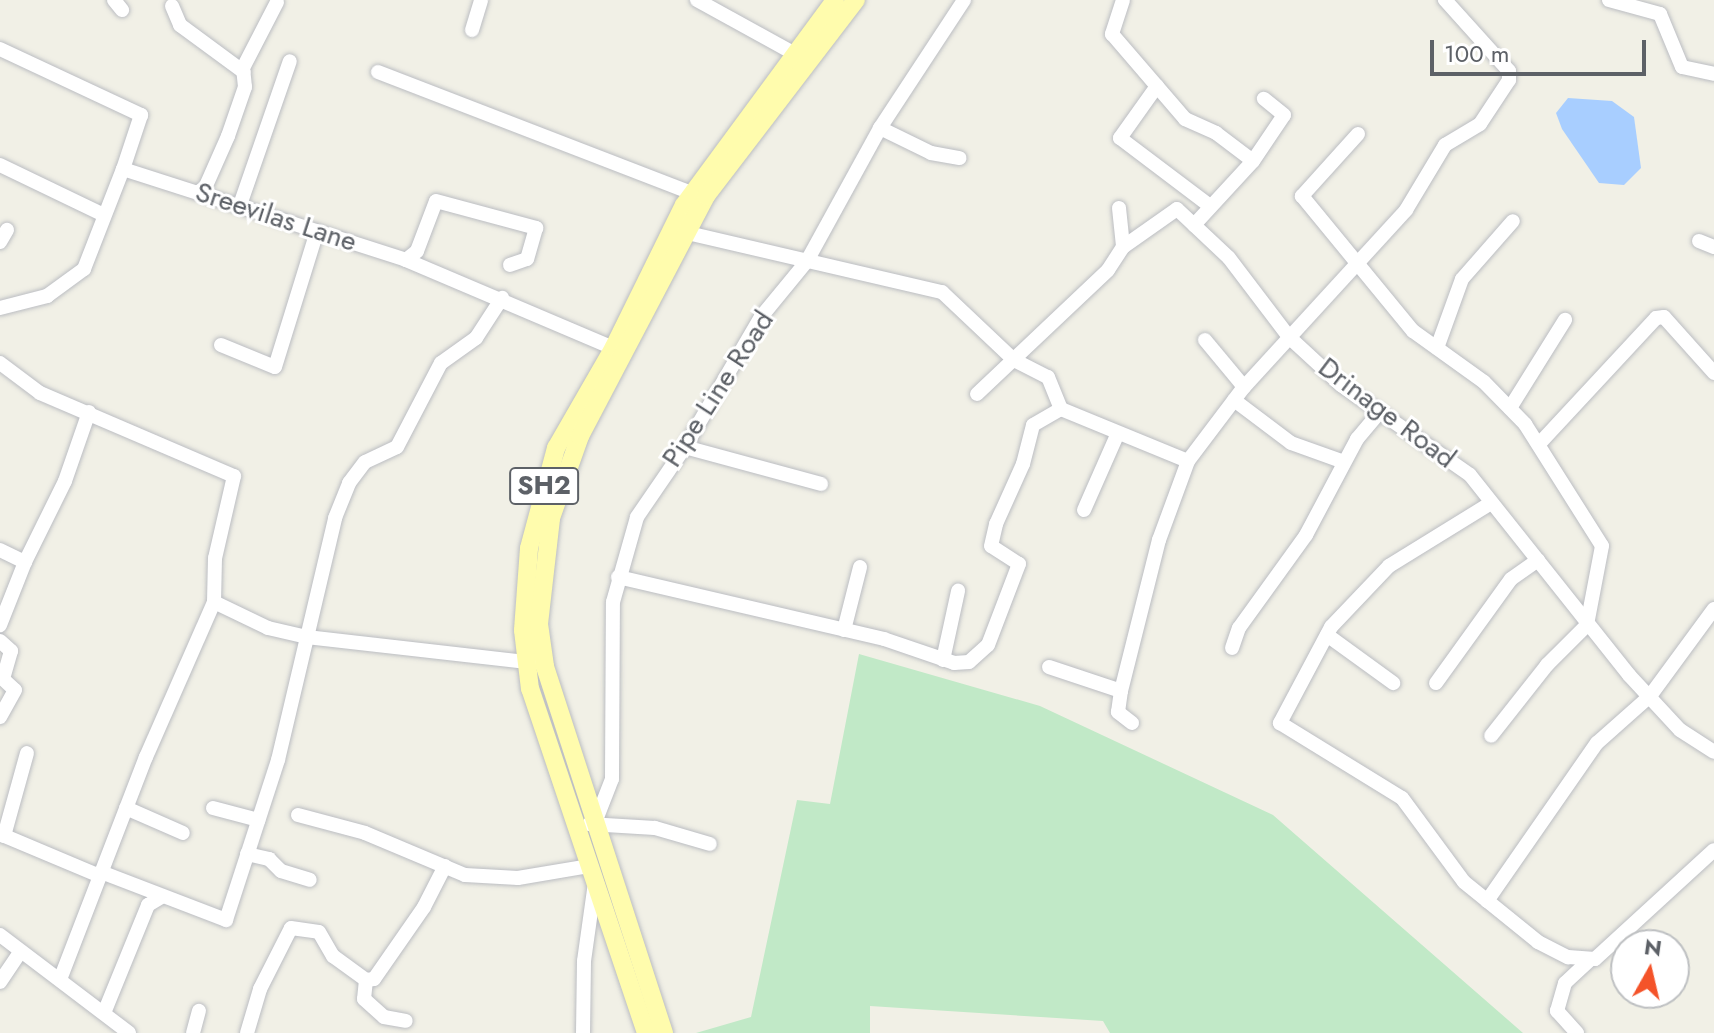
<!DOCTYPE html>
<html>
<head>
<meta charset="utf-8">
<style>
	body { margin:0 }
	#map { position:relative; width:1714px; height:1033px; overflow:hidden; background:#f1f0e6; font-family:Jost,sans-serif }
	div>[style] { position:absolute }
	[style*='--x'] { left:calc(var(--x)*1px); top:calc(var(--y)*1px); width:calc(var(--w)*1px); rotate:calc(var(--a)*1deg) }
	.green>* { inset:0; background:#c1e9c7 }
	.water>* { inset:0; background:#a8ceff }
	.roads { filter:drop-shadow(0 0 2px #bbbdc2) drop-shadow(0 0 2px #bbbdc2) }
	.minor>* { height:14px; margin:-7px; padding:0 7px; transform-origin:7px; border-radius:7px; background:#fff }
	.major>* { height:18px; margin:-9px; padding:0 9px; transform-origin:9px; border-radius:9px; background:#fffcad }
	span { translate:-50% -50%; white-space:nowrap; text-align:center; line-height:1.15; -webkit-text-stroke:6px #fff; paint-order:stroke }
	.shield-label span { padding:2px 6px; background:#fff; border:2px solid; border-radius:6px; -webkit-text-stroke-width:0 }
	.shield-label { font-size:26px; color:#5d6167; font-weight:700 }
	.street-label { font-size:28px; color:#5d6167 }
	.north { position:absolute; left:1610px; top:929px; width:80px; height:80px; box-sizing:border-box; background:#fff; border:2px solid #bec0c2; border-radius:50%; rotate:8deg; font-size:22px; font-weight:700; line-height:32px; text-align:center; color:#5d6167 }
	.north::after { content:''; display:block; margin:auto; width:28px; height:36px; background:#f45329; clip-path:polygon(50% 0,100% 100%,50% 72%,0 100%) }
	.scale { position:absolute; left:1430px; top:40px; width:216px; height:36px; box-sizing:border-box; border:4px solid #5d6167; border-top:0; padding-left:10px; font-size:24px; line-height:28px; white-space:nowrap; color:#5d6167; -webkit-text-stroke:6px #fff; paint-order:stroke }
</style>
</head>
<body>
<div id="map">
	<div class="green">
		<div style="clip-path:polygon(859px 654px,1040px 706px,1273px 815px,1523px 1033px,1110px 1033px,1103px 1021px,870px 1006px,870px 1033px,696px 1033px,751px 1017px,797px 800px,830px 804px)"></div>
	</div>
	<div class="water">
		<div style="clip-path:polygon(1568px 98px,1612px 101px,1634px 117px,1641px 168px,1624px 185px,1599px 183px,1562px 129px,1556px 113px)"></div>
	</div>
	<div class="roads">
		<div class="minor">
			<div style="--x:114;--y:0;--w:13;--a:51"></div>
			<div style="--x:697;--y:0;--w:114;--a:28.8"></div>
			<div style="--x:1123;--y:0;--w:36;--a:108"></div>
			<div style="--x:1112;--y:34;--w:112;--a:49.3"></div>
			<div style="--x:1185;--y:119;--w:34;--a:24"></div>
			<div style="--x:1216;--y:133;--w:46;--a:37.1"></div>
			<div style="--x:1609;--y:0;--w:53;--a:15.4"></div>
			<div style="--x:1660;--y:14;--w:57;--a:67.5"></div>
			<div style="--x:1682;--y:67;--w:33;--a:12"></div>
			<div style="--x:172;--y:6;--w:21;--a:67"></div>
			<div style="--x:180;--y:25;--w:79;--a:36.3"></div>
			<div style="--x:472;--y:30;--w:31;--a:-73"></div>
			<div style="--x:0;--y:49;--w:156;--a:25.1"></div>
			<div style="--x:141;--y:115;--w:57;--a:108.4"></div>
			<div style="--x:378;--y:72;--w:336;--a:21.1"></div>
			<div style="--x:1157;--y:86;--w:64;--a:125.4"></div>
			<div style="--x:1120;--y:138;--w:113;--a:37.1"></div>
			<div style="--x:880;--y:128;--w:57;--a:26.1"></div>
			<div style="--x:931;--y:153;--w:29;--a:10"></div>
			<div style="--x:1358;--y:134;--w:84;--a:132.1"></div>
			<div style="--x:1302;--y:196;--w:175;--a:50.6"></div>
			<div style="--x:1413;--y:331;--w:87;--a:35.7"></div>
			<div style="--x:1484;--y:382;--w:59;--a:45.7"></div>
			<div style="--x:1525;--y:424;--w:144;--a:57.7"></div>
			<div style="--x:1602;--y:546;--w:80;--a:100.8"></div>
			<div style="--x:1587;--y:625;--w:57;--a:135"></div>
			<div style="--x:1547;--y:665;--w:90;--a:128.3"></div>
			<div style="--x:0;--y:165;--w:113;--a:25.7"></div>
			<div style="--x:198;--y:192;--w:8;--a:-30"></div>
			<div style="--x:205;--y:188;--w:57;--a:-66.1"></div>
			<div style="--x:228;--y:136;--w:52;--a:-70.9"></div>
			<div style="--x:245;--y:87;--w:19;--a:-96"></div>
			<div style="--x:243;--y:68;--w:74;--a:-62.7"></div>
			<div style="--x:240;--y:205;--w:152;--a:-70.9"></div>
			<div style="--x:1119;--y:208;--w:39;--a:84"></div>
			<div style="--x:1194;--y:225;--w:87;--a:-47.3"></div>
			<div style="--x:1253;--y:161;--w:55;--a:-56"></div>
			<div style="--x:1284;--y:115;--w:26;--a:-141"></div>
			<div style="--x:679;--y:231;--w:270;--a:13.1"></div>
			<div style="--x:942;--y:292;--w:99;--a:43.4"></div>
			<div style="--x:1014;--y:360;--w:38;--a:27"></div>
			<div style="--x:1048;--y:377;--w:35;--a:68"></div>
			<div style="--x:1061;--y:409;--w:137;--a:22.3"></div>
			<div style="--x:1699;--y:241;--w:16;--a:22"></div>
			<div style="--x:0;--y:242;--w:14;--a:-60"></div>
			<div style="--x:406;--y:260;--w:14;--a:-39"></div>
			<div style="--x:417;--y:251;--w:53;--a:-69.2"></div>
			<div style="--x:436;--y:201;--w:104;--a:15.1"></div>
			<div style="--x:536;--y:228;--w:32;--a:106"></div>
			<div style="--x:527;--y:259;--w:18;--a:161"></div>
			<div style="--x:0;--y:308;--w:49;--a:-14.3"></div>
			<div style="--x:47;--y:296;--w:46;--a:-36.1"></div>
			<div style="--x:84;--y:269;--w:107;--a:-68.7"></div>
			<div style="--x:123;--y:169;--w:297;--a:17.8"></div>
			<div style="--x:406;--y:260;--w:236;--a:23"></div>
			<div style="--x:1205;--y:340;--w:61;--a:50.3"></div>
			<div style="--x:221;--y:345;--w:58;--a:22.2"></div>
			<div style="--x:275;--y:367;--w:142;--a:-72.8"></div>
			<div style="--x:1437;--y:348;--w:73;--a:-70.1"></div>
			<div style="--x:1462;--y:279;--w:77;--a:-48.7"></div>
			<div style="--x:0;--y:363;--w:50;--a:36.9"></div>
			<div style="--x:40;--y:393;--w:211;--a:23.2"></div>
			<div style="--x:234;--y:476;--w:84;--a:103"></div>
			<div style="--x:215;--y:558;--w:44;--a:91.3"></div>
			<div style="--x:214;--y:602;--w:60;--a:25.7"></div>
			<div style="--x:268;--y:628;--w:40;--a:13"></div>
			<div style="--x:307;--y:637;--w:228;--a:6.5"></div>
			<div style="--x:977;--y:394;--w:180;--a:-43.4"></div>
			<div style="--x:1108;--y:270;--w:27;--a:-57"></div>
			<div style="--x:1123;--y:247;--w:66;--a:-35.1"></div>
			<div style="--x:1177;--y:209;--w:71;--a:43.3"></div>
			<div style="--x:1229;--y:258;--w:99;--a:52.8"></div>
			<div style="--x:1289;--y:337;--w:71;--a:42.7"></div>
			<div style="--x:1341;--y:385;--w:157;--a:34.9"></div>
			<div style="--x:1470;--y:475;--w:256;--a:51.5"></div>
			<div style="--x:1629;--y:675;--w:75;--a:47.2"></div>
			<div style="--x:1680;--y:730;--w:40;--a:32.9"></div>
			<div style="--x:1234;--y:400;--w:71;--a:37"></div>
			<div style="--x:1291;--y:443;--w:56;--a:19.7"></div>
			<div style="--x:1510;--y:408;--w:104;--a:-58"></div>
			<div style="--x:1539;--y:444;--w:172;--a:-47.1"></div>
			<div style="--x:1656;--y:318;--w:8;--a:-7"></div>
			<div style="--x:1664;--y:317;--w:75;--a:48.2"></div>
			<div style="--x:685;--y:447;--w:141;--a:15.2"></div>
			<div style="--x:1491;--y:503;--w:120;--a:148.3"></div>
			<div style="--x:1389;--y:566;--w:84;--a:133.6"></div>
			<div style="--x:1331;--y:627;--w:109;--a:118"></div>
			<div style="--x:1280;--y:723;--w:143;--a:31.6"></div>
			<div style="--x:1402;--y:798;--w:104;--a:53.6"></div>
			<div style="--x:1464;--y:882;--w:95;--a:39"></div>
			<div style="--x:1538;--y:942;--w:34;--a:27"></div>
			<div style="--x:1568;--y:957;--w:27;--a:4"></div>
			<div style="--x:1595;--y:959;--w:161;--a:-42.5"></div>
			<div style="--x:1084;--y:510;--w:84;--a:-66.2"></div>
			<div style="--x:0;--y:550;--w:28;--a:26"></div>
			<div style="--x:25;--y:562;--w:68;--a:111.6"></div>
			<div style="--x:25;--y:562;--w:90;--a:-63.7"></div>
			<div style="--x:65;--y:481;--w:73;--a:-70.8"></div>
			<div style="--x:618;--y:577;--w:273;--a:13.1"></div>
			<div style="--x:884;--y:639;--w:74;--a:18.9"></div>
			<div style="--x:954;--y:663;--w:15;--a:-4"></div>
			<div style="--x:969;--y:662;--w:25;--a:-42"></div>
			<div style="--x:988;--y:645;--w:87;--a:-69.1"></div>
			<div style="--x:1019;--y:564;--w:33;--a:-147"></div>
			<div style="--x:991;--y:546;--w:23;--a:-77"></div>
			<div style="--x:996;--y:524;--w:66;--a:-65.8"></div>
			<div style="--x:1023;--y:464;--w:40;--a:-75.6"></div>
			<div style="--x:1033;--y:425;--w:32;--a:-30"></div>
			<div style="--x:844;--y:630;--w:65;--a:-75.7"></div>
			<div style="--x:1327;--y:635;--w:82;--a:36"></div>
			<div style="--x:0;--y:641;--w:15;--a:42"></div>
			<div style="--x:11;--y:651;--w:29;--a:106"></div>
			<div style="--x:3;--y:679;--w:16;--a:43"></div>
			<div style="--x:15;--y:690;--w:31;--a:119"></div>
			<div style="--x:1232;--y:648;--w:21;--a:-71"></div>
			<div style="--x:1239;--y:628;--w:115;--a:-54.2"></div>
			<div style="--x:1306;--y:535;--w:109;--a:-62"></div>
			<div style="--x:1357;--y:439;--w:34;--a:-50"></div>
			<div style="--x:943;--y:660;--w:71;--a:-77.7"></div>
			<div style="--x:1049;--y:667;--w:76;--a:18.4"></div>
			<div style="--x:1436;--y:683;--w:128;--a:-54.2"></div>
			<div style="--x:1511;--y:579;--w:33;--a:-35"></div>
			<div style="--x:1132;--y:723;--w:18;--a:-142"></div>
			<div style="--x:1118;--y:712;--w:21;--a:-82"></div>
			<div style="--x:1121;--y:691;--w:156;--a:-75.9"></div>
			<div style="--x:1159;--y:540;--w:84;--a:-69.8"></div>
			<div style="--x:1188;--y:461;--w:93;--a:-52.9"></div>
			<div style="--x:1244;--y:387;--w:240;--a:-47.5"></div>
			<div style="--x:1406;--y:210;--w:76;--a:-59"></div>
			<div style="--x:1445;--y:145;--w:41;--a:-31"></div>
			<div style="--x:1480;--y:124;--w:53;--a:-56.6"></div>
			<div style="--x:1509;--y:80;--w:9;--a:-90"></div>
			<div style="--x:1509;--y:71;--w:96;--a:-132"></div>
			<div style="--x:126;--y:808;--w:62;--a:23.7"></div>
			<div style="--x:213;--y:808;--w:47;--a:14.9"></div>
			<div style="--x:298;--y:815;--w:69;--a:15"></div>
			<div style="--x:365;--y:833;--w:108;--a:22.8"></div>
			<div style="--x:465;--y:875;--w:53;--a:3.2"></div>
			<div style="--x:518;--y:878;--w:73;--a:-9.5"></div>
			<div style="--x:596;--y:820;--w:44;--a:-68.7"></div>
			<div style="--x:612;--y:779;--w:177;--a:-89.7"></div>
			<div style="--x:613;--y:602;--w:88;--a:-74.2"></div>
			<div style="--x:637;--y:517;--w:85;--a:-55.6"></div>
			<div style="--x:685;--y:447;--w:151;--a:-59.7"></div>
			<div style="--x:761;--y:317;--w:72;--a:-50.6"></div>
			<div style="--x:807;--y:261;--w:152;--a:-61.2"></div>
			<div style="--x:880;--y:128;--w:153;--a:-56.7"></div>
			<div style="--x:589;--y:824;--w:66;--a:3.5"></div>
			<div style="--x:655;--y:828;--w:57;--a:16.2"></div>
			<div style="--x:0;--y:834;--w:108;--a:22.8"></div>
			<div style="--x:4;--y:836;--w:86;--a:-74.5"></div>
			<div style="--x:247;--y:854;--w:23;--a:13"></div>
			<div style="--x:269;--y:859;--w:17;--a:45"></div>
			<div style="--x:281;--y:871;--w:30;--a:17"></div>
			<div style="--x:101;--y:872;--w:134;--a:21"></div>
			<div style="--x:226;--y:920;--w:168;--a:-72"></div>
			<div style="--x:278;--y:760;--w:249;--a:-76.7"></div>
			<div style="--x:335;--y:518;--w:38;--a:-68"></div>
			<div style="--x:349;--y:483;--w:26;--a:-53"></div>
			<div style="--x:365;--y:462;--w:35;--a:-25"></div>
			<div style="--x:397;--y:447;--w:95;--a:-62.4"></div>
			<div style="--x:441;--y:363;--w:43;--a:-35.5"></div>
			<div style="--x:476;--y:338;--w:48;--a:-57"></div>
			<div style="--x:1487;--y:901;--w:193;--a:-55.2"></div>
			<div style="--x:1597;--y:743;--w:71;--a:-41.6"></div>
			<div style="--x:1650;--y:696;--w:108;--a:-53.7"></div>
			<div style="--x:0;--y:935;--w:162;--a:37.2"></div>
			<div style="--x:61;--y:977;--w:236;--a:-68.9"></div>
			<div style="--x:146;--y:757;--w:169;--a:-66.3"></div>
			<div style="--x:366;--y:980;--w:19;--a:96"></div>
			<div style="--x:364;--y:999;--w:27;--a:42"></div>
			<div style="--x:384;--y:1017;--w:22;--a:10"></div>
			<div style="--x:0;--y:982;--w:36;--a:-56"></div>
			<div style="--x:104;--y:1013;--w:117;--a:-67.8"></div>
			<div style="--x:148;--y:905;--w:17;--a:-31"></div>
			<div style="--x:193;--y:1033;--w:23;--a:-75"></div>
			<div style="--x:247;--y:1033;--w:46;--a:-73.5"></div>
			<div style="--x:260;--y:989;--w:68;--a:-63.1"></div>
			<div style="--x:291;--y:928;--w:28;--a:8"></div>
			<div style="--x:319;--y:932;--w:28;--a:60"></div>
			<div style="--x:333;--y:956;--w:41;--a:36"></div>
			<div style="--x:366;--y:980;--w:8;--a:-7"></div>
			<div style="--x:374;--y:979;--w:88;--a:-55.2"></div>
			<div style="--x:424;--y:907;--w:46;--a:-62.9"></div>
			<div style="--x:583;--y:1033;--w:72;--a:-89.2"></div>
			<div style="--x:584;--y:961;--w:79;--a:-82"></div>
			<div style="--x:1577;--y:1033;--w:30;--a:-132"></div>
			<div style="--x:1557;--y:1011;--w:29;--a:-74"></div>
			<div style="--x:1565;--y:983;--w:34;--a:-43"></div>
		</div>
		<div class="major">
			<div style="--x:646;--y:1033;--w:363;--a:-108.6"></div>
			<div style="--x:530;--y:689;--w:59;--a:-96.8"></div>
			<div style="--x:523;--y:630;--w:82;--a:-85.8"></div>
			<div style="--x:529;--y:548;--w:104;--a:-74.9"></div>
			<div style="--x:556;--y:448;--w:116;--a:-60.1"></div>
			<div style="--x:614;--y:347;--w:158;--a:-63.8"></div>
			<div style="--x:684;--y:205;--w:255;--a:-53.6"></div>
			<div style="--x:664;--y:1033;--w:386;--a:-108"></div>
			<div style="--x:545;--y:666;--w:42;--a:-98.1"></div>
			<div style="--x:539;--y:624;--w:107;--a:-83.5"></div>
			<div style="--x:551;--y:518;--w:87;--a:-70.5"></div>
			<div style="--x:580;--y:436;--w:271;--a:-62.3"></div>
			<div style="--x:706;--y:196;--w:247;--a:-52.6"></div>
		</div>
	</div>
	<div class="shield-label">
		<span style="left:544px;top:486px">SH2</span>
	</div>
	<div class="street-label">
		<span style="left:276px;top:217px;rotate:18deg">Sreevilas Lane</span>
		<span style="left:718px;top:389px;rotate:-57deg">Pipe Line Road</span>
		<span style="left:1387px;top:413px;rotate:37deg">Drinage Road</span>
	</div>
	<div class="north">N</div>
	<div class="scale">100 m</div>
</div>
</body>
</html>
